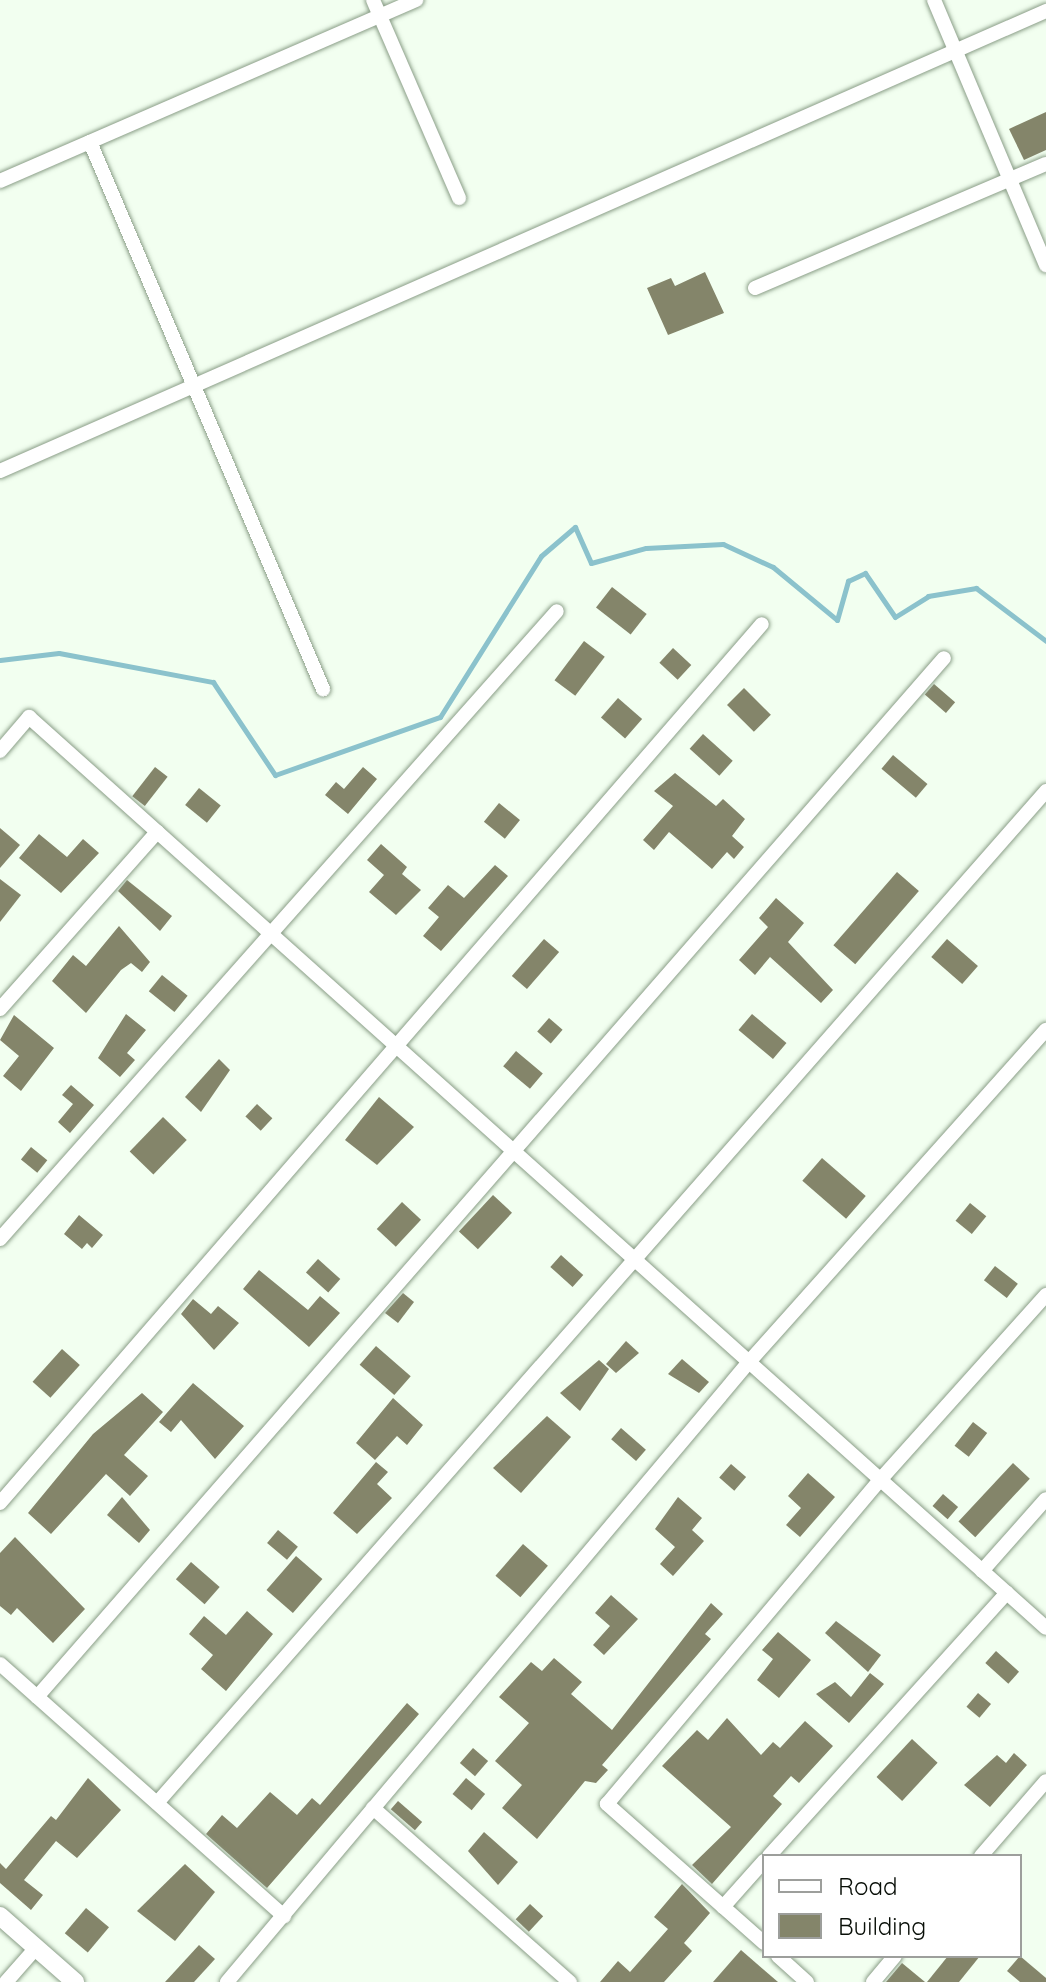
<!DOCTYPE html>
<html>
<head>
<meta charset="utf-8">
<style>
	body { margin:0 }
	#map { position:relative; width:1046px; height:1982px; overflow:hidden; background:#f2fff0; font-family:Quicksand,sans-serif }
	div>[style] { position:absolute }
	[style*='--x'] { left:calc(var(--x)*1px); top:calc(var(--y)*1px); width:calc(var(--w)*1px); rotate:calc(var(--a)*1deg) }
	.stream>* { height:5px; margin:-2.5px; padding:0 2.5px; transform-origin:2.5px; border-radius:2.5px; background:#8bc2cc }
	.building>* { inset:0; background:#84856a; transform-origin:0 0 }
	.roads { filter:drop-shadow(0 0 2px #8a9e87) drop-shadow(0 0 2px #8a9e87) }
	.minor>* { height:14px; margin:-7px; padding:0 7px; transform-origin:7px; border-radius:7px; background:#fff }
	.tertiary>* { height:18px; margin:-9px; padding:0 9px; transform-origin:9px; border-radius:9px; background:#fff }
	span { translate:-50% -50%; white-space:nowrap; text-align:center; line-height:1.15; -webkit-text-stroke:6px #fff; paint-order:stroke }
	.legend { position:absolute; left:762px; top:1854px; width:260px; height:104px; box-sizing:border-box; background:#fff; border:2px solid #9d9f9c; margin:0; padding:10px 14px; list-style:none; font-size:24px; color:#090f08 }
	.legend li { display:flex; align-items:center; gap:16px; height:40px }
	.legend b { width:40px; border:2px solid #9d9f9c }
</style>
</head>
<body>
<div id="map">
	<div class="stream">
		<div style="--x:0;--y:660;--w:59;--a:-6.8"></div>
		<div style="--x:59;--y:653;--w:157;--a:10.7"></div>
		<div style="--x:213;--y:682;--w:112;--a:56.3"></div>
		<div style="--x:275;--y:775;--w:175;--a:-19.4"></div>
		<div style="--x:440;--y:717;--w:190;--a:-57.9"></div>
		<div style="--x:541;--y:556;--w:45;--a:-40.5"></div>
		<div style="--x:575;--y:527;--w:39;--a:66"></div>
		<div style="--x:591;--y:563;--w:57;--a:-15.3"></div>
		<div style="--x:646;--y:548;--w:77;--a:-3"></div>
		<div style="--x:723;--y:544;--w:55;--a:24.7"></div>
		<div style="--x:773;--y:567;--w:83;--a:39.6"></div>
		<div style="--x:837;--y:620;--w:41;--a:-74.2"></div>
		<div style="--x:848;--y:581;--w:19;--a:-25"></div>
		<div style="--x:865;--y:573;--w:53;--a:55.7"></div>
		<div style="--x:895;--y:617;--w:39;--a:-32"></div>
		<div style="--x:928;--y:596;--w:49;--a:-9.5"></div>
		<div style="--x:976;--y:588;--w:88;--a:37.1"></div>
	</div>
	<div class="building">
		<div style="clip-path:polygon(1046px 112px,1046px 150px,1024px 160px,1009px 129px)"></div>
		<div style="clip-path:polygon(705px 272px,724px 313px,668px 335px,647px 288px,671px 278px,675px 286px)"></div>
		<div style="left:612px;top:587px;width:44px;height:26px;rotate:38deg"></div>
		<div style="left:584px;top:641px;width:26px;height:49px;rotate:37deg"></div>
		<div style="left:673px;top:648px;width:25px;height:20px;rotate:43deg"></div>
		<div style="left:934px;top:684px;width:28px;height:14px;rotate:41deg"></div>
		<div style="left:744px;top:688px;width:38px;height:24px;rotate:45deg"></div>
		<div style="left:618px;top:698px;width:32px;height:26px;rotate:41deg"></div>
		<div style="left:703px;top:734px;width:40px;height:20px;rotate:42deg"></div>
		<div style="left:893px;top:755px;width:45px;height:18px;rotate:40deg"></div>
		<div style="left:155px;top:767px;width:16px;height:37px;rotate:38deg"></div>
		<div style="clip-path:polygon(363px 767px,377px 779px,348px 814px,325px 795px,336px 782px,344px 789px)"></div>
		<div style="clip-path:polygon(675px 773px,716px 806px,723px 799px,745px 819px,732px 836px,744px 847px,734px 859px,727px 852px,712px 869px,669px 832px,654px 850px,643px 840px,673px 806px,654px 791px)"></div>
		<div style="left:199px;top:788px;width:28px;height:22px;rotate:39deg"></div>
		<div style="left:499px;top:803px;width:27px;height:24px;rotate:39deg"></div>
		<div style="clip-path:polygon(0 828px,20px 845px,0 868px)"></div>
		<div style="clip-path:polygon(39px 834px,67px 857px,83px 839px,99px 853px,61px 893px,19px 858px)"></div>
		<div style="clip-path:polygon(381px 844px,407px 867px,402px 874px,421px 890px,396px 915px,369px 892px,384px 875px,367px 860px)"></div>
		<div style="clip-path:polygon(495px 865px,508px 876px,441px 951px,423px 936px,439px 917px,428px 908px,448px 885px,464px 898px)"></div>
		<div style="left:897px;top:872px;width:29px;height:97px;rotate:41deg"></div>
		<div style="clip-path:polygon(0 879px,21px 895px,0 922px)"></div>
		<div style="clip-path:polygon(127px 880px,172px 916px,160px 931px,118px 891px)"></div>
		<div style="clip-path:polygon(776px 898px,804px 923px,788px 942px,833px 990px,821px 1003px,770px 957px,755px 975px,739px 960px,768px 927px,759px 918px)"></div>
		<div style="clip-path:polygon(119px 926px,150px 962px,142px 972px,131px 963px,121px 970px,86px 1013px,52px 981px,73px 955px,86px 966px)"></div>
		<div style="left:544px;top:939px;width:20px;height:49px;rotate:41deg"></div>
		<div style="left:947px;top:939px;width:41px;height:24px;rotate:41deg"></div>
		<div style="left:162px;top:975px;width:33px;height:21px;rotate:39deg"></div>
		<div style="clip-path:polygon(126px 1014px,146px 1030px,127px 1053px,135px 1060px,120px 1077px,98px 1058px)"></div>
		<div style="left:752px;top:1014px;width:45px;height:21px;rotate:40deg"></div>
		<div style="clip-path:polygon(14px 1015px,54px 1048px,21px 1091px,3px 1076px,19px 1056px,0 1040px)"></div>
		<div style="left:549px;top:1018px;width:18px;height:18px;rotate:41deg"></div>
		<div style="left:516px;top:1051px;width:35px;height:20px;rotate:40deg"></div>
		<div style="clip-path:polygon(219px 1059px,230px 1070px,201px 1112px,185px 1097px)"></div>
		<div style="clip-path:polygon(71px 1085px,94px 1105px,70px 1133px,58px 1122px,73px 1104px,62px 1095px)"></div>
		<div style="clip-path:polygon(379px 1097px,414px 1127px,377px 1165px,345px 1140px)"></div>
		<div style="left:257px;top:1104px;width:21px;height:17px;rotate:43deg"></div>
		<div style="left:163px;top:1117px;width:33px;height:48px;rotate:44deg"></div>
		<div style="left:31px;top:1147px;width:21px;height:16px;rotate:39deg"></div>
		<div style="left:822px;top:1158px;width:58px;height:30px;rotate:41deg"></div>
		<div style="left:493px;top:1195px;width:26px;height:50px;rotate:43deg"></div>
		<div style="left:402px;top:1202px;width:26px;height:37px;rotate:43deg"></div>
		<div style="left:970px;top:1203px;width:21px;height:23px;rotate:39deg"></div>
		<div style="clip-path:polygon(79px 1215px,103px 1235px,92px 1248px,87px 1243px,82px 1249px,64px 1234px)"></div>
		<div style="left:561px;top:1255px;width:30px;height:16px;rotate:42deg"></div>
		<div style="left:318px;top:1259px;width:30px;height:18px;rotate:42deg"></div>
		<div style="left:995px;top:1266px;width:29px;height:18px;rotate:38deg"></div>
		<div style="clip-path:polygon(259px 1270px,308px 1310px,320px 1296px,340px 1313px,309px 1347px,243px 1289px)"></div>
		<div style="clip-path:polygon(403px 1293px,414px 1302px,398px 1323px,385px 1313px)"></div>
		<div style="clip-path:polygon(193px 1299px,211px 1314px,218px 1306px,239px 1323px,214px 1350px,181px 1314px)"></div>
		<div style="clip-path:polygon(626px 1341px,639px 1353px,616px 1373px,606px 1364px)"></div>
		<div style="left:376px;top:1346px;width:46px;height:25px;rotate:41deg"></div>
		<div style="left:62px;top:1349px;width:24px;height:44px;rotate:42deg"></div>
		<div style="clip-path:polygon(682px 1359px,709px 1382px,699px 1393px,668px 1374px)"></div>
		<div style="clip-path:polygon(599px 1360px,609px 1369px,580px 1411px,560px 1393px)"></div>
		<div style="clip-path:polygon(193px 1383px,244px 1426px,215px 1459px,181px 1420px,171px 1432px,159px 1422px)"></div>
		<div style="clip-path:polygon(142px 1393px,163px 1412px,124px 1455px,148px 1476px,130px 1496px,106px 1474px,51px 1534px,28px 1513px,93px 1434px)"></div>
		<div style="clip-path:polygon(393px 1398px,423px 1425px,407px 1445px,397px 1436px,375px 1460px,356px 1443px)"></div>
		<div style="clip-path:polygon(547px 1416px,571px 1437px,521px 1493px,493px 1468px)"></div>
		<div style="left:973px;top:1422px;width:18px;height:30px;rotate:38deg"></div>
		<div style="left:621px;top:1428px;width:33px;height:15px;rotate:41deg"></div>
		<div style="clip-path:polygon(376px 1462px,388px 1472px,377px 1484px,392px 1498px,357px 1534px,333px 1513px)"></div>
		<div style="left:1013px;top:1463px;width:23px;height:80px;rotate:43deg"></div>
		<div style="left:731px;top:1464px;width:20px;height:18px;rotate:41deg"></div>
		<div style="clip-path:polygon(808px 1473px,835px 1497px,800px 1537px,786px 1525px,801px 1508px,788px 1496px)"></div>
		<div style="left:943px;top:1494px;width:20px;height:16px;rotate:41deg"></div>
		<div style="clip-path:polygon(122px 1497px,150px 1530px,139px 1543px,107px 1515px)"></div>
		<div style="clip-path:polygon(678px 1497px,702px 1518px,692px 1530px,704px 1541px,673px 1576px,660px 1564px,675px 1547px,655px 1529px)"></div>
		<div style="left:278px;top:1530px;width:26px;height:17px;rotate:40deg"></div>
		<div style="clip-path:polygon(15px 1537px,85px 1609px,53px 1643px,17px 1608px,11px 1615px,0 1606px,0 1553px)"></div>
		<div style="left:523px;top:1544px;width:33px;height:42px;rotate:41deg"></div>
		<div style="left:296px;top:1556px;width:35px;height:45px;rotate:41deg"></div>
		<div style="left:191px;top:1562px;width:38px;height:23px;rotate:41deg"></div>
		<div style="clip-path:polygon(611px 1595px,638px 1619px,604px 1655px,593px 1645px,610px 1626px,595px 1613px)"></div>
		<div style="clip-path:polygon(711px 1603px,723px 1614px,705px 1634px,711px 1639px,602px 1765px,608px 1770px,596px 1783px,585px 1781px,537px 1839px,502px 1808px,522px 1785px,495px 1761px,529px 1723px,499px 1697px,531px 1662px,542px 1671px,554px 1658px,582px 1682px,571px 1694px,612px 1730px)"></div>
		<div style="clip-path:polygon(247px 1611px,273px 1634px,226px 1691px,201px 1669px,213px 1655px,189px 1634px,204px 1616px,226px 1635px)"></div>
		<div style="clip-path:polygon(836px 1621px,881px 1655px,868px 1672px,825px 1633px)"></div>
		<div style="clip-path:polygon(778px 1632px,811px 1660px,779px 1698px,757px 1680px,773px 1659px,762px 1650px)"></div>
		<div style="left:996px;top:1651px;width:31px;height:16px;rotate:42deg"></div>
		<div style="clip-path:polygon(870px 1673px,884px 1684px,849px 1723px,816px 1694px,835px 1682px,851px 1697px)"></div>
		<div style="left:978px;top:1693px;width:17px;height:18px;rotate:40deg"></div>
		<div style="clip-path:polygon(407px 1703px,419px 1714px,267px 1888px,206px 1834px,222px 1815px,237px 1828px,270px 1792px,297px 1815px,312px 1798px,320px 1805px)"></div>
		<div style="clip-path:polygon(727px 1718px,761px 1755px,773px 1742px,780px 1748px,805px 1721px,833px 1746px,799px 1783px,791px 1776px,773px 1796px,782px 1804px,712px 1884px,692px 1865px,731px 1827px,662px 1766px,697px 1730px,708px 1740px)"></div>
		<div style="left:912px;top:1739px;width:35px;height:52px;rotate:43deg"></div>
		<div style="left:473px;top:1748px;width:20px;height:20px;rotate:41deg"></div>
		<div style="clip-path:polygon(1014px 1753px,1027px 1765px,990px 1807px,964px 1785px,997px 1755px,1006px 1763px)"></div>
		<div style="clip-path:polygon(88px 1778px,121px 1810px,77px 1858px,56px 1841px,24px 1880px,43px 1895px,31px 1910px,0 1883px,0 1863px,6px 1869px,51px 1816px,56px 1820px)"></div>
		<div style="left:466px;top:1778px;width:25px;height:21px;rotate:40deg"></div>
		<div style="left:398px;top:1801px;width:32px;height:11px;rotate:41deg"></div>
		<div style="clip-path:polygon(484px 1832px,518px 1862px,498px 1885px,468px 1851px)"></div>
		<div style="clip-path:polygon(185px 1864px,215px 1892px,175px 1941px,137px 1911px)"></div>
		<div style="clip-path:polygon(682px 1884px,710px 1913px,684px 1943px,692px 1951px,664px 1982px,600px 1982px,618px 1961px,630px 1972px,668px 1929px,654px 1917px)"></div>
		<div style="left:530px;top:1904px;width:18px;height:21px;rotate:43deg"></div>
		<div style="left:86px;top:1908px;width:30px;height:33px;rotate:40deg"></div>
		<div style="clip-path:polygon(199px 1945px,215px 1959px,194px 1982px,165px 1982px)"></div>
		<div style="clip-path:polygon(741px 1950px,778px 1982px,713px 1982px)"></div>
		<div style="clip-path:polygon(948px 1956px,980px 1956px,959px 1982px,927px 1982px)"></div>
		<div style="clip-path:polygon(1020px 1956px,1046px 1978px,1046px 1982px,1020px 1982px,1007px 1971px)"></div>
		<div style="clip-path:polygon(902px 1963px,925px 1982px,886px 1982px)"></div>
	</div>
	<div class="roads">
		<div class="minor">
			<div style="--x:373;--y:0;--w:216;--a:66.5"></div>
			<div style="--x:934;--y:0;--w:288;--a:67.1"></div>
			<div style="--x:90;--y:142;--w:595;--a:66.93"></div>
			<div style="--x:0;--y:181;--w:454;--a:-23.5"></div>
			<div style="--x:755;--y:288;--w:316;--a:-23.1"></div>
			<div style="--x:0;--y:471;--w:1143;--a:-23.74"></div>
			<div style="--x:0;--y:751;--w:45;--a:-49.5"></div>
			<div style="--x:29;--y:717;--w:1365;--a:41.85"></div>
			<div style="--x:0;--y:1009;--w:237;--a:-48.4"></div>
			<div style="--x:0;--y:1239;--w:839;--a:-48.43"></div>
			<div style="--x:0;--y:1503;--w:1163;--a:-49.08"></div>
			<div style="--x:982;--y:1571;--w:96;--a:-48.4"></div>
			<div style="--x:0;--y:1664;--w:380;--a:41.6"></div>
			<div style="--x:37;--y:1697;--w:1379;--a:-48.88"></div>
			<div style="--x:157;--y:1803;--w:1347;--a:-48.7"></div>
			<div style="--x:373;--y:1808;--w:263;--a:41.5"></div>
			<div style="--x:769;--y:1856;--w:355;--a:-47.9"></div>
			<div style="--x:981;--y:1856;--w:99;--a:-49.1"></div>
			<div style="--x:723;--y:1907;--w:62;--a:-48.3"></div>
			<div style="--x:764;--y:1943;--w:210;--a:-138.5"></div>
			<div style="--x:607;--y:1804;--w:424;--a:-49.9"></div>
			<div style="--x:880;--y:1480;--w:249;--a:-48.1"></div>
			<div style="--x:778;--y:1956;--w:39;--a:42"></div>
			<div style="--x:6;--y:1982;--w:45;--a:-48.6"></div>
			<div style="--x:227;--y:1982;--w:809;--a:-49.91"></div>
			<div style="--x:748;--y:1363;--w:447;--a:-48.2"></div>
			<div style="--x:873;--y:1982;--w:34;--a:-50"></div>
		</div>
		<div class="tertiary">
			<div style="--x:0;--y:1916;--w:100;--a:41.3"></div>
		</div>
	</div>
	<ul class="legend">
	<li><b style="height:10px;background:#fff"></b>Road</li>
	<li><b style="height:22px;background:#84856a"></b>Building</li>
	</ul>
</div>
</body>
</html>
